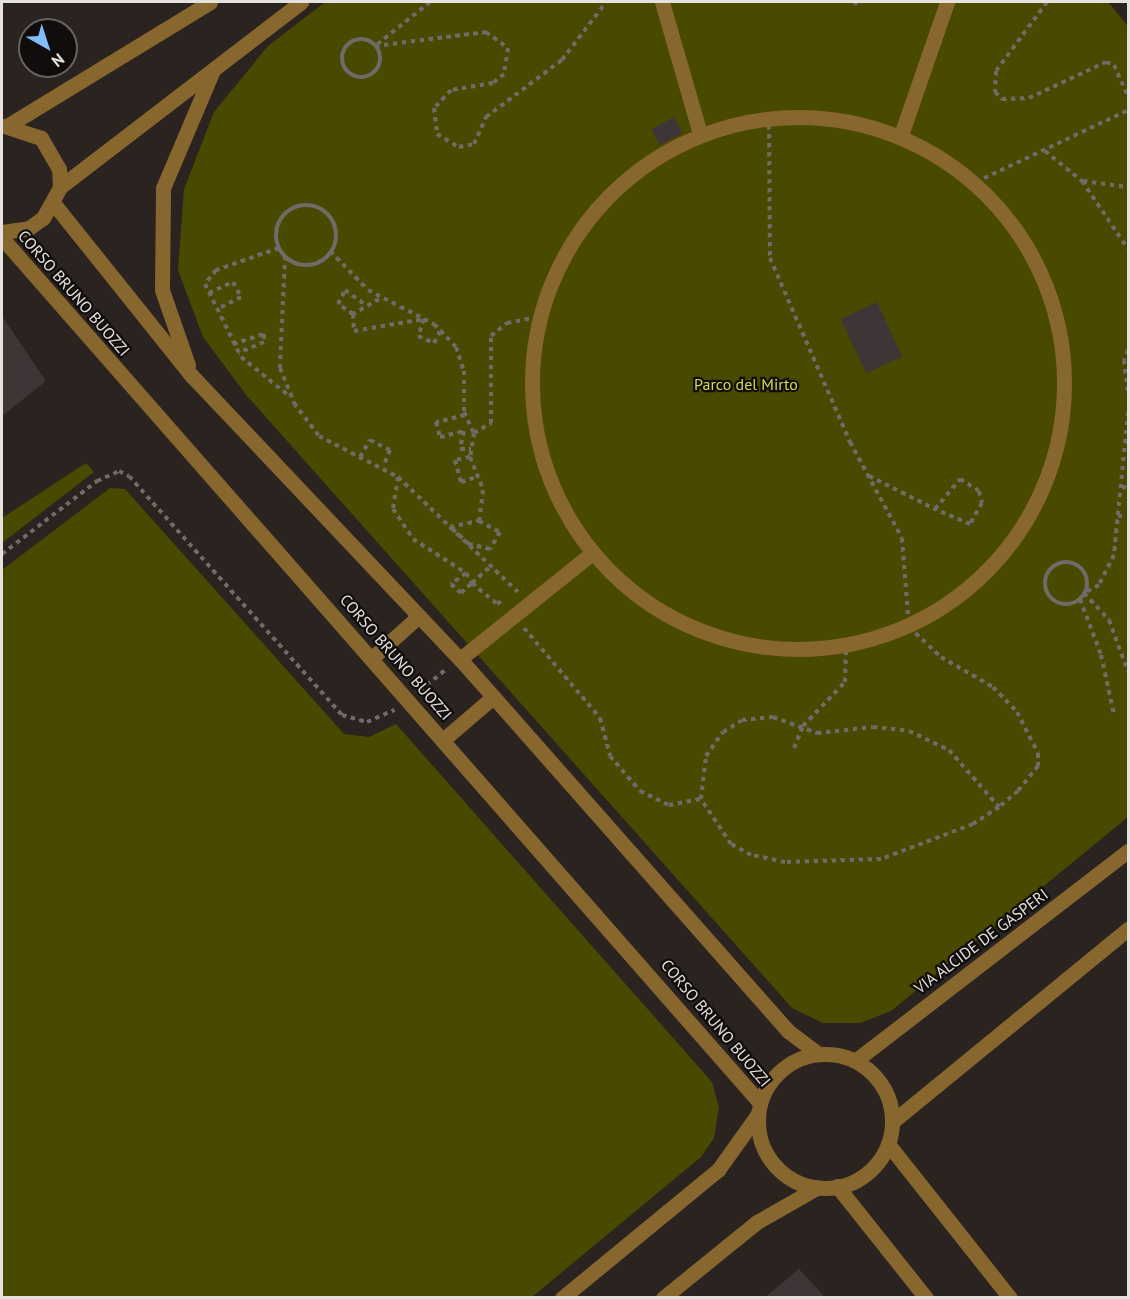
<!DOCTYPE html>
<html>
<head>
<meta charset="utf-8">
<style>
	body { margin:0 }
	#map { position:relative; width:1130px; height:1299px; overflow:hidden; background:#2a2320; font-family:"PT Sans",sans-serif }
	div>[style] { position:absolute }
	[style*='--x'] { left:calc(var(--x)*1px); top:calc(var(--y)*1px); width:calc(var(--w)*1px); rotate:calc(var(--a)*1deg) }
	.green>* { inset:0; background:#494a00 }
	.building>* { inset:0; background:#3e3636; transform-origin:0 0 }
	.path>* { height:4px; margin-top:-2px; transform-origin:0; background:repeating-linear-gradient(90deg,#706b68 0 4.5px,transparent 0 9px) }
	.path>.ring { margin:-2px; padding:0; box-sizing:content-box; background:none; border:4px solid #706b68; border-radius:50% }
	.minor>* { height:15px; margin:-7.5px; padding:0 7.5px; transform-origin:7.5px; border-radius:7.5px; background:#87672e }
	.minor>.ring { margin:-7.5px; padding:0; box-sizing:content-box; background:none; border:15px solid #87672e; border-radius:50% }
	span { translate:-50% -50%; white-space:nowrap; text-align:center; line-height:1.15; -webkit-text-stroke:4.5px #100d0c; paint-order:stroke }
	.street-label { font-size:16px; color:#e5e1de }
	.park-label { font-size:16px; color:#d7db50 }
	.frame { position:absolute; inset:0; border:3px solid #e5e1de; pointer-events:none }
	.north { position:absolute; left:18px; top:18px; width:60px; height:60px; box-sizing:border-box; background:#100d0c; border:2px solid #656260; border-radius:50%; rotate:141deg; font-size:16px; font-weight:700; line-height:24px; text-align:center; color:#e5e1de }
	.north::after { content:''; display:block; margin:auto; width:21px; height:27px; background:#82bcfa; clip-path:polygon(50% 0,100% 100%,50% 72%,0 100%) }
</style>
</head>
<body>
<div id="map">
	<div class="green">
		<div style="clip-path:polygon(325px 2px,1108px 2px,1128px 26px,1128px 817px,891px 1011px,860px 1023px,823px 1023px,792px 1008px,247px 396px,203px 337px,178px 270px,184px 189px,214px 112px,268px 46px)"></div>
		<div style="clip-path:polygon(86px 463px,94px 472px,2px 543px,2px 518px)"></div>
		<div style="clip-path:polygon(110px 488px,125px 489px,344px 734px,369px 737px,396px 724px,712px 1082px,719px 1107px,714px 1138px,701px 1157px,532px 1297px,2px 1297px,2px 570px)"></div>
	</div>
	<div class="building">
		<div style="left:674px;top:117px;width:18px;height:26px;rotate:61deg"></div>
		<div style="left:877px;top:302px;width:60px;height:40px;rotate:65deg"></div>
		<div style="clip-path:polygon(2px 316px,46px 381px,2px 416px)"></div>
		<div style="clip-path:polygon(799px 1269px,826px 1298px,764px 1298px)"></div>
	</div>
	<div class="path">
		<div style="--x:430;--y:2;--w:70;--a:141.3"></div>
		<div style="--x:375;--y:46;--w:112;--a:-7.2"></div>
		<div style="--x:486;--y:32;--w:27;--a:36"></div>
		<div style="--x:508;--y:48;--w:26;--a:99"></div>
		<div style="--x:504;--y:74;--w:14;--a:141"></div>
		<div style="--x:493;--y:83;--w:43;--a:170.5"></div>
		<div style="--x:451;--y:90;--w:25;--a:133"></div>
		<div style="--x:434;--y:108;--w:26;--a:83"></div>
		<div style="--x:437;--y:134;--w:26;--a:31"></div>
		<div style="--x:459;--y:147;--w:15;--a:-11"></div>
		<div style="--x:474;--y:144;--w:30;--a:-66"></div>
		<div style="--x:486;--y:117;--w:95;--a:-36.9"></div>
		<div style="--x:562;--y:60;--w:73;--a:-52.8"></div>
		<div style="--x:854;--y:2;--w:4;--a:34"></div>
		<div style="--x:1047;--y:2;--w:86;--a:126.5"></div>
		<div style="--x:996;--y:71;--w:21;--a:93"></div>
		<div style="--x:995;--y:92;--w:10;--a:45"></div>
		<div style="--x:1002;--y:99;--w:27;--a:-2"></div>
		<div style="--x:1029;--y:98;--w:85;--a:-25.1"></div>
		<div style="--x:1106;--y:62;--w:9;--a:21"></div>
		<div style="--x:1114;--y:65;--w:34;--a:66"></div>
		<div class="ring" style="left:342px;top:39px;width:34px;height:34px"></div>
		<div style="--x:769;--y:116;--w:142;--a:89.6"></div>
		<div style="--x:770;--y:258;--w:201;--a:66.5"></div>
		<div style="--x:850;--y:442;--w:109;--a:61.6"></div>
		<div style="--x:902;--y:538;--w:89;--a:85.5"></div>
		<div style="--x:909;--y:627;--w:44;--a:43.2"></div>
		<div style="--x:941;--y:657;--w:60;--a:30"></div>
		<div style="--x:993;--y:687;--w:35;--a:46"></div>
		<div style="--x:1017;--y:712;--w:46;--a:62.9"></div>
		<div style="--x:1038;--y:753;--w:13;--a:90"></div>
		<div style="--x:1038;--y:766;--w:32;--a:129"></div>
		<div style="--x:1018;--y:791;--w:25;--a:140"></div>
		<div style="--x:999;--y:807;--w:31;--a:147"></div>
		<div style="--x:973;--y:824;--w:98;--a:159.2"></div>
		<div style="--x:881;--y:859;--w:96;--a:178.2"></div>
		<div style="--x:785;--y:862;--w:35;--a:-168"></div>
		<div style="--x:751;--y:855;--w:23;--a:-151"></div>
		<div style="--x:731;--y:844;--w:54;--a:-123.7"></div>
		<div style="--x:701;--y:799;--w:43;--a:-83.4"></div>
		<div style="--x:706;--y:756;--w:29;--a:-55"></div>
		<div style="--x:723;--y:732;--w:22;--a:-32"></div>
		<div style="--x:742;--y:720;--w:31;--a:-6"></div>
		<div style="--x:773;--y:717;--w:47;--a:20"></div>
		<div style="--x:817;--y:733;--w:56;--a:-6.1"></div>
		<div style="--x:873;--y:727;--w:36;--a:6"></div>
		<div style="--x:909;--y:731;--w:44;--a:25.4"></div>
		<div style="--x:949;--y:750;--w:76;--a:48.7"></div>
		<div style="--x:1045;--y:151;--w:48;--a:39"></div>
		<div style="--x:1082;--y:181;--w:82;--a:55.9"></div>
		<div style="--x:1083;--y:181;--w:45;--a:7.6"></div>
		<div style="--x:976;--y:182;--w:168;--a:-25.3"></div>
		<div class="ring" style="left:276px;top:205px;width:56px;height:56px"></div>
		<div style="--x:279;--y:248;--w:67;--a:160.8"></div>
		<div style="--x:216;--y:270;--w:18;--a:128"></div>
		<div style="--x:205;--y:284;--w:81;--a:63.7"></div>
		<div style="--x:241;--y:357;--w:60;--a:39"></div>
		<div style="--x:330;--y:251;--w:54;--a:45.7"></div>
		<div style="--x:368;--y:290;--w:74;--a:27.3"></div>
		<div style="--x:434;--y:324;--w:32;--a:46"></div>
		<div style="--x:456;--y:347;--w:25;--a:72"></div>
		<div style="--x:464;--y:371;--w:41;--a:90"></div>
		<div style="--x:464;--y:412;--w:23;--a:65"></div>
		<div style="--x:474;--y:433;--w:24;--a:99"></div>
		<div style="--x:470;--y:457;--w:35;--a:68"></div>
		<div style="--x:483;--y:490;--w:31;--a:97"></div>
		<div style="--x:479;--y:521;--w:24;--a:28"></div>
		<div style="--x:500;--y:532;--w:20;--a:120"></div>
		<div style="--x:490;--y:549;--w:22;--a:-167"></div>
		<div style="--x:469;--y:544;--w:25;--a:-138"></div>
		<div style="--x:450;--y:527;--w:30;--a:-12"></div>
		<div style="--x:285;--y:256;--w:112;--a:92.6"></div>
		<div style="--x:280;--y:368;--w:38;--a:68"></div>
		<div style="--x:294;--y:403;--w:41;--a:52.9"></div>
		<div style="--x:319;--y:436;--w:89;--a:27.4"></div>
		<div style="--x:398;--y:477;--w:166;--a:43.8"></div>
		<div style="--x:209;--y:293;--w:26;--a:-25"></div>
		<div style="--x:233;--y:282;--w:17;--a:62"></div>
		<div style="--x:241;--y:297;--w:27;--a:153"></div>
		<div style="--x:379;--y:299;--w:30;--a:150"></div>
		<div style="--x:353;--y:314;--w:17;--a:87"></div>
		<div style="--x:354;--y:331;--w:71;--a:-9.7"></div>
		<div style="--x:424;--y:319;--w:18;--a:109"></div>
		<div style="--x:418;--y:336;--w:17;--a:24"></div>
		<div style="--x:434;--y:343;--w:16;--a:-63"></div>
		<div style="--x:353;--y:314;--w:18;--a:-146"></div>
		<div style="--x:338;--y:304;--w:16;--a:-63"></div>
		<div style="--x:345;--y:290;--w:26;--a:36"></div>
		<div style="--x:233;--y:344;--w:33;--a:-18"></div>
		<div style="--x:264;--y:334;--w:8;--a:90"></div>
		<div style="--x:264;--y:342;--w:28;--a:157"></div>
		<div style="--x:1128;--y:350;--w:11;--a:112"></div>
		<div style="--x:1124;--y:360;--w:33;--a:83"></div>
		<div style="--x:1128;--y:412;--w:144;--a:95.6"></div>
		<div style="--x:1114;--y:555;--w:34;--a:117"></div>
		<div style="--x:1099;--y:585;--w:17;--a:152"></div>
		<div style="--x:1084;--y:593;--w:37;--a:47"></div>
		<div style="--x:1109;--y:620;--w:55;--a:69.9"></div>
		<div style="--x:465;--y:415;--w:30;--a:166"></div>
		<div style="--x:436;--y:422;--w:16;--a:75"></div>
		<div style="--x:440;--y:437;--w:25;--a:-14"></div>
		<div style="--x:464;--y:431;--w:18;--a:103"></div>
		<div style="--x:460;--y:449;--w:11;--a:0"></div>
		<div style="--x:474;--y:433;--w:20;--a:-30"></div>
		<div style="--x:491;--y:423;--w:87;--a:-90"></div>
		<div style="--x:491;--y:336;--w:21;--a:-39"></div>
		<div style="--x:507;--y:323;--w:32;--a:-11"></div>
		<div style="--x:360;--y:457;--w:20;--a:-60"></div>
		<div style="--x:370;--y:440;--w:22;--a:27"></div>
		<div style="--x:390;--y:450;--w:18;--a:112"></div>
		<div style="--x:470;--y:457;--w:15;--a:169"></div>
		<div style="--x:455;--y:460;--w:23;--a:75"></div>
		<div style="--x:461;--y:482;--w:16;--a:-18"></div>
		<div style="--x:869;--y:476;--w:74;--a:26.6"></div>
		<div style="--x:398;--y:477;--w:32;--a:99"></div>
		<div style="--x:393;--y:509;--w:36;--a:56"></div>
		<div style="--x:413;--y:539;--w:63;--a:32.7"></div>
		<div style="--x:466;--y:573;--w:19;--a:144"></div>
		<div style="--x:451;--y:584;--w:13;--a:42"></div>
		<div style="--x:461;--y:593;--w:15;--a:-42"></div>
		<div style="--x:472;--y:583;--w:33;--a:40"></div>
		<div style="--x:497;--y:604;--w:5;--a:-37"></div>
		<div style="--x:960;--y:479;--w:22;--a:32"></div>
		<div style="--x:979;--y:491;--w:12;--a:76"></div>
		<div style="--x:982;--y:503;--w:24;--a:120"></div>
		<div style="--x:970;--y:524;--w:38;--a:-157"></div>
		<div style="--x:935;--y:509;--w:39;--a:-50"></div>
		<div style="--x:1122;--y:487;--w:6;--a:9"></div>
		<div style="--x:1118;--y:516;--w:10;--a:0"></div>
		<div style="--x:2;--y:554;--w:120;--a:-37.5"></div>
		<div style="--x:97;--y:481;--w:24;--a:-24"></div>
		<div style="--x:119;--y:471;--w:11;--a:27"></div>
		<div style="--x:129;--y:476;--w:320;--a:48.3"></div>
		<div style="--x:342;--y:715;--w:26;--a:16"></div>
		<div style="--x:367;--y:722;--w:30;--a:-24"></div>
		<div class="ring" style="left:1045px;top:562px;width:38px;height:38px"></div>
		<div style="--x:466;--y:573;--w:12;--a:59"></div>
		<div style="--x:472;--y:583;--w:24;--a:-42"></div>
		<div style="--x:1080;--y:599;--w:60;--a:69.4"></div>
		<div style="--x:1101;--y:655;--w:60;--a:77.6"></div>
		<div style="--x:524;--y:628;--w:118;--a:49.8"></div>
		<div style="--x:600;--y:718;--w:39;--a:75"></div>
		<div style="--x:610;--y:756;--w:46;--a:49.4"></div>
		<div style="--x:640;--y:791;--w:32;--a:26"></div>
		<div style="--x:669;--y:805;--w:33;--a:-11"></div>
		<div style="--x:420;--y:691;--w:34;--a:-40"></div>
		<div style="--x:794;--y:748;--w:24;--a:-68"></div>
		<div style="--x:803;--y:726;--w:61;--a:-46.3"></div>
		<div style="--x:845;--y:682;--w:38;--a:-88"></div>
	</div>
	<div class="minor">
		<div style="--x:662;--y:2;--w:137;--a:73.9"></div>
		<div class="ring" style="left:532px;top:117px;width:517px;height:517px"></div>
		<div style="--x:7;--y:126;--w:238;--a:-31.4"></div>
		<div style="--x:901;--y:135;--w:141;--a:-70.9"></div>
		<div style="--x:60;--y:187;--w:304;--a:-37.5"></div>
		<div style="--x:54;--y:204;--w:221;--a:51.3"></div>
		<div style="--x:192;--y:376;--w:390;--a:46.6"></div>
		<div style="--x:460;--y:659;--w:496;--a:48.6"></div>
		<div style="--x:788;--y:1031;--w:38;--a:37"></div>
		<div style="--x:2;--y:232;--w:27;--a:-8"></div>
		<div style="--x:29;--y:228;--w:17;--a:-36"></div>
		<div style="--x:43;--y:218;--w:35;--a:-61"></div>
		<div style="--x:60;--y:187;--w:18;--a:-93"></div>
		<div style="--x:59;--y:169;--w:36;--a:-120"></div>
		<div style="--x:41;--y:138;--w:39;--a:-162"></div>
		<div style="--x:2;--y:238;--w:1150;--a:48.77"></div>
		<div style="--x:188;--y:365;--w:79;--a:-109.1"></div>
		<div style="--x:162;--y:290;--w:102;--a:-89.4"></div>
		<div style="--x:163;--y:188;--w:128;--a:-67"></div>
		<div style="--x:372;--y:658;--w:63;--a:-41.8"></div>
		<div style="--x:460;--y:659;--w:168;--a:-38.7"></div>
		<div style="--x:444;--y:739;--w:65;--a:-40.6"></div>
		<div class="ring" style="left:758px;top:1054px;width:119px;height:119px"></div>
		<div style="--x:855;--y:1061;--w:344;--a:-37.6"></div>
		<div style="--x:892;--y:1122;--w:305;--a:-39.3"></div>
		<div style="--x:888;--y:1144;--w:196;--a:51.6"></div>
		<div style="--x:837;--y:1186;--w:143;--a:51.5"></div>
		<div style="--x:562;--y:1298;--w:202;--a:-39.4"></div>
		<div style="--x:718;--y:1170;--w:69;--a:-54.5"></div>
		<div style="--x:663;--y:1298;--w:121;--a:-39"></div>
		<div style="--x:757;--y:1222;--w:70;--a:-29.8"></div>
	</div>
	<div class="street-label">
		<span style="left:74px;top:293px;rotate:49deg">CORSO BRUNO BUOZZI</span>
		<span style="left:396px;top:657px;rotate:49deg">CORSO BRUNO BUOZZI</span>
		<span style="left:981px;top:941px;rotate:-37deg">VIA ALCIDE DE GASPERI</span>
		<span style="left:716px;top:1023px;rotate:50deg">CORSO BRUNO BUOZZI</span>
	</div>
	<div class="park-label">
		<span style="left:746px;top:384px">Parco del Mirto</span>
	</div>
	<div class="frame"></div>
	<div class="north">N</div>
</div>
</body>
</html>
